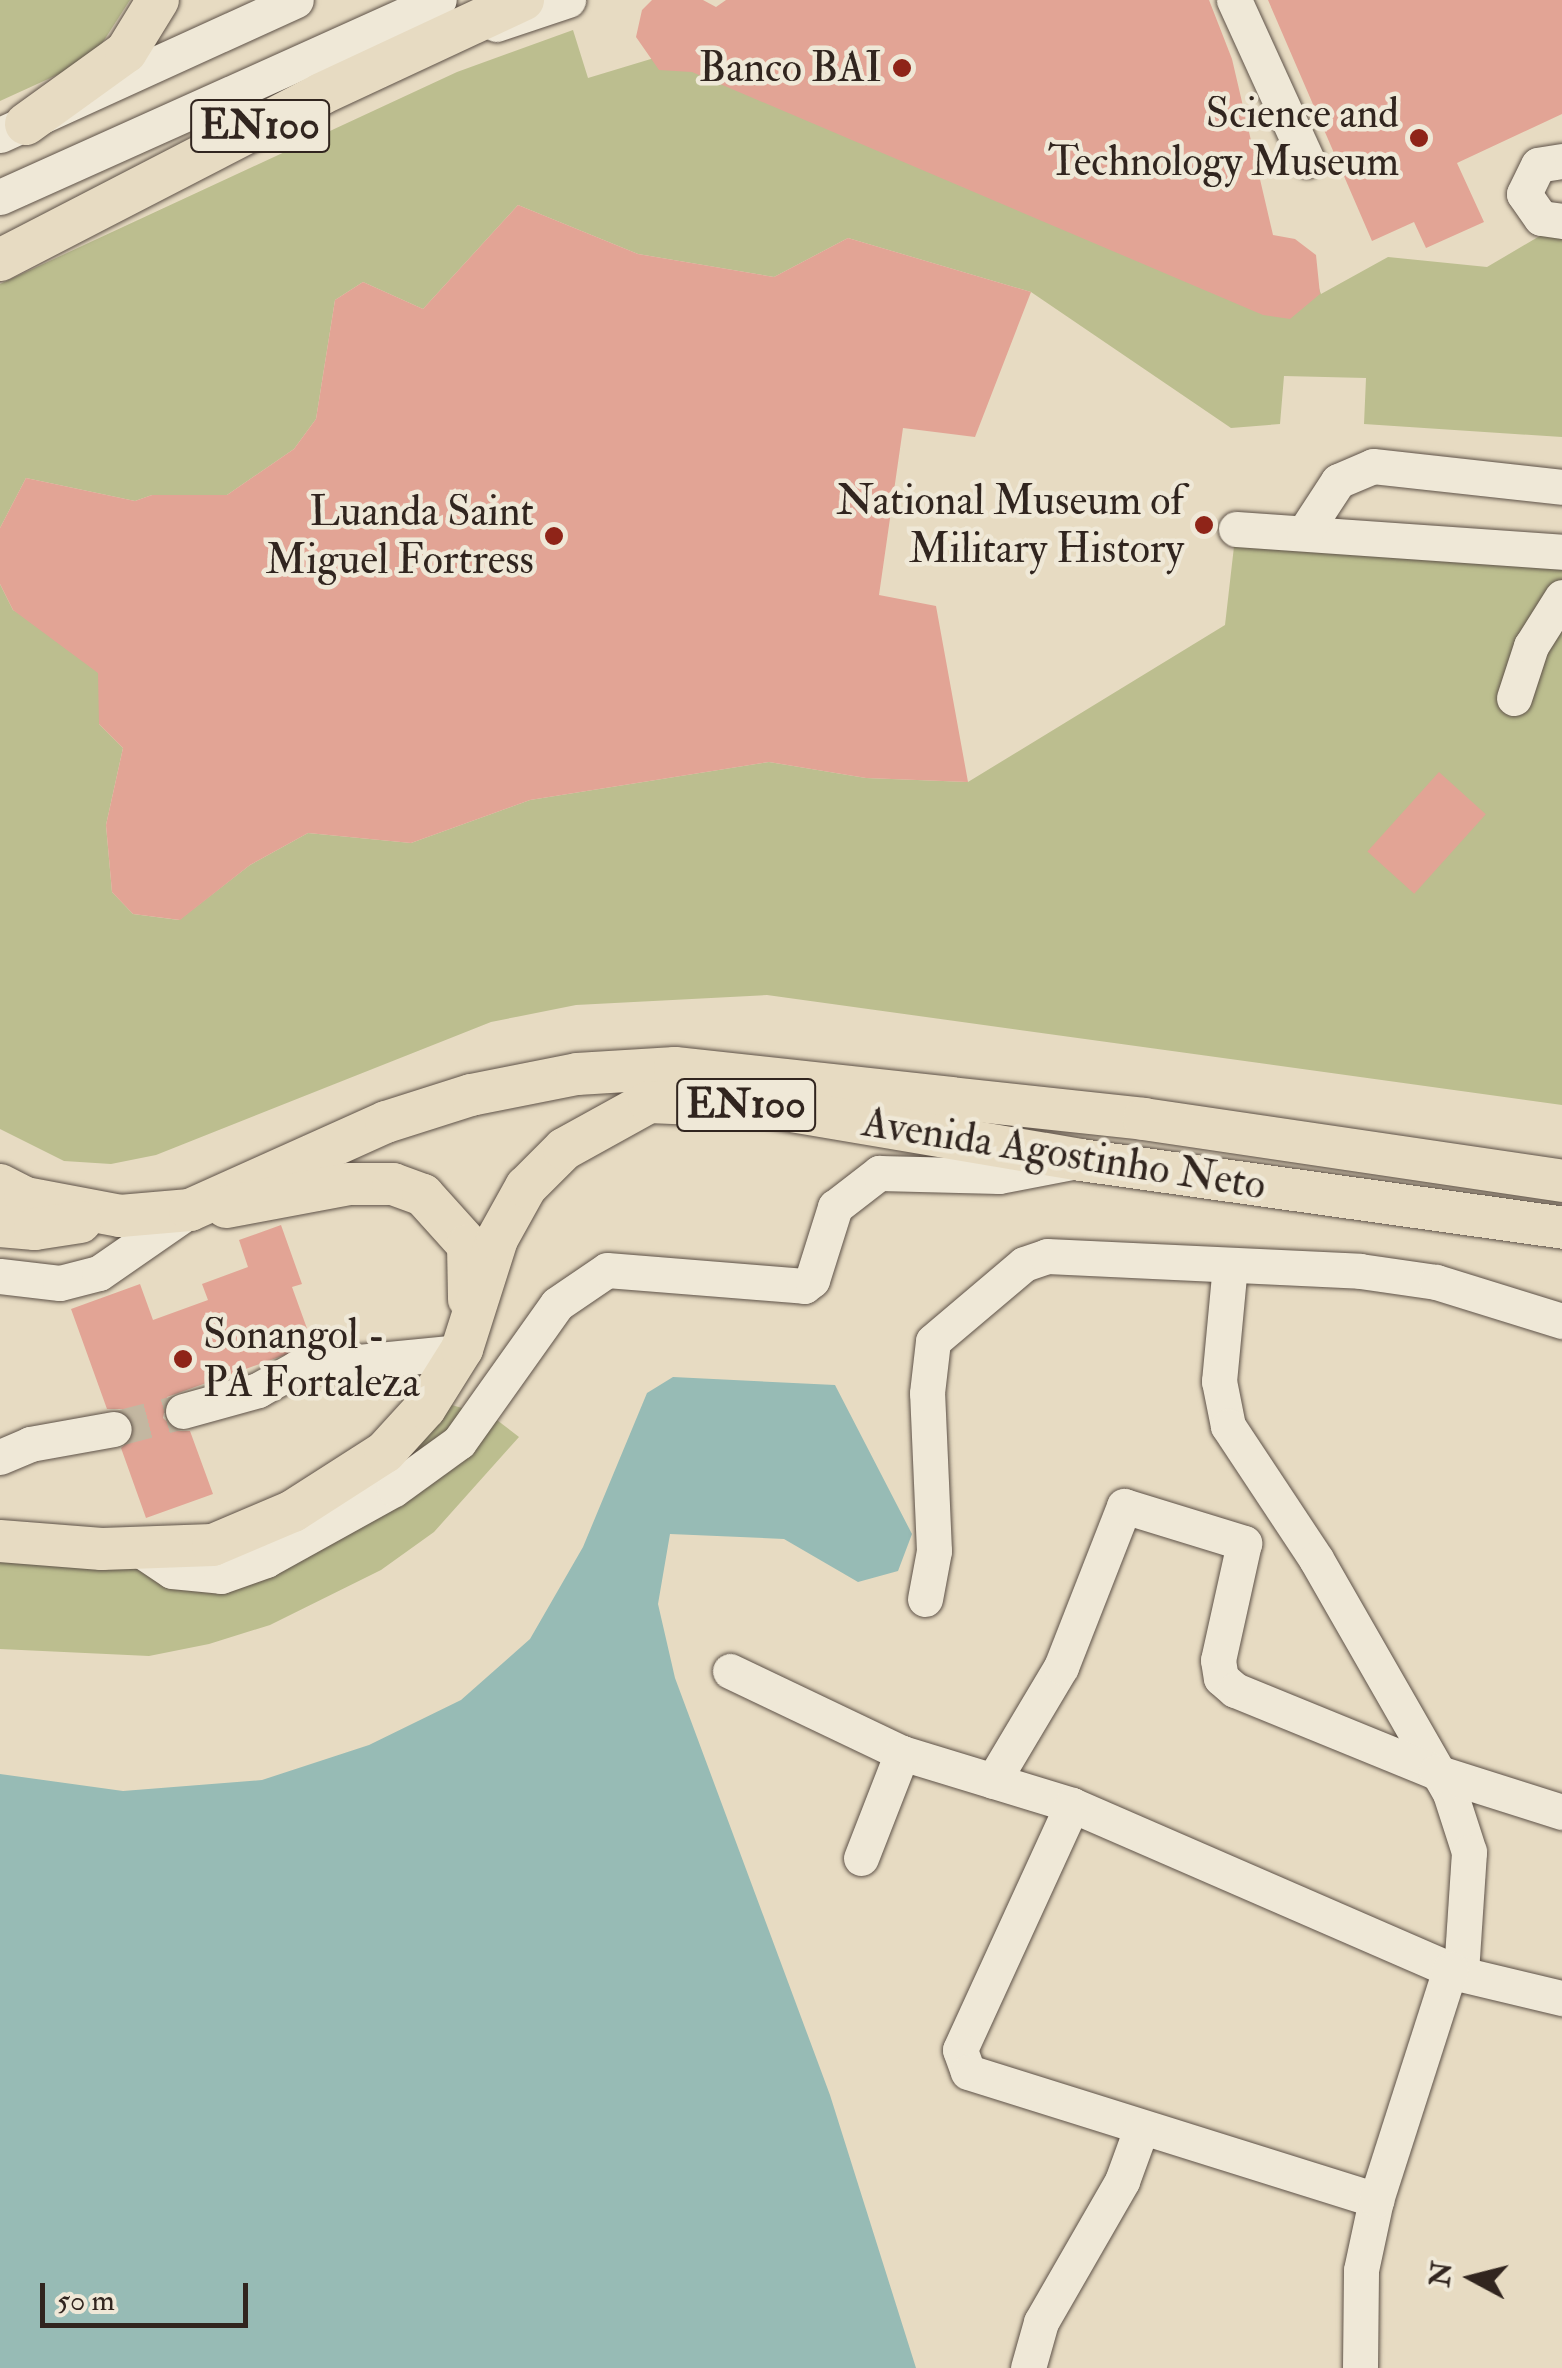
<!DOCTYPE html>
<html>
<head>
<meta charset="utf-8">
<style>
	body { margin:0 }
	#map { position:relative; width:1562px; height:2368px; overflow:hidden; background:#e7dbc2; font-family:"IM FELL Double Pica",serif }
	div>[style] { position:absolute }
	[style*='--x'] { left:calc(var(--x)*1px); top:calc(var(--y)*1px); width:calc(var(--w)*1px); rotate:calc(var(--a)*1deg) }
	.green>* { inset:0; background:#bcbe8f }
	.water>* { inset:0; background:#97bbb5 }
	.building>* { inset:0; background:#e2a495; transform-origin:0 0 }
	.minor-tunnel>* { height:35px; margin-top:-17.5px; transform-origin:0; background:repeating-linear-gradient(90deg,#c3b7a1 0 35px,transparent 0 53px) }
	.roads { filter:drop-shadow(0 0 2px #5e5248) drop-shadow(0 0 2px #5e5248) }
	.minor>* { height:35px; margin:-17.5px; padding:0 17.5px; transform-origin:17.5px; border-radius:17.5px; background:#efe8d7 }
	.major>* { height:42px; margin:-21px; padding:0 21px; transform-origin:21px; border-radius:21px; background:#e7dbc2 }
	.dots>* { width:28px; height:28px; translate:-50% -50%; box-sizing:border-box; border:5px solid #efe8d7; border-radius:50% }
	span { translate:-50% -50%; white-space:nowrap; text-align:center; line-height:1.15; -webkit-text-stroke:9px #efe8d7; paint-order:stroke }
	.shield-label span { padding:2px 8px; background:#efe8d7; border:2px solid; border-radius:8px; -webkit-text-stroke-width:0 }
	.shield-label { font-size:40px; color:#31251f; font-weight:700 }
	.poi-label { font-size:42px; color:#31251f }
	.right { translate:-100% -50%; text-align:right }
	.left { translate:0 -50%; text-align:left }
	.street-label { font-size:42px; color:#31251f }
	.north { position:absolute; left:1422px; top:2228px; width:100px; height:100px; -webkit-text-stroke:8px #efe8d7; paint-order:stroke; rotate:277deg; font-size:28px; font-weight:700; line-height:40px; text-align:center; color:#31251f }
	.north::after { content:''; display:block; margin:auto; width:35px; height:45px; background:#31251f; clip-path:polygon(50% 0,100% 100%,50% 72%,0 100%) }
	.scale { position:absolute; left:40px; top:2283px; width:208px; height:45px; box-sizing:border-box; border:5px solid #31251f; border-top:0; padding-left:12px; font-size:30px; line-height:35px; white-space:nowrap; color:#31251f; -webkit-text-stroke:8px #efe8d7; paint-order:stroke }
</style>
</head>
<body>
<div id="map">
	<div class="green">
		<div style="clip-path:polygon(0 0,130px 0,92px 59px,0 101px)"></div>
		<div style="clip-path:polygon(573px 30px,588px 78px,674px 52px,1312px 269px,1321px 294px,1388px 257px,1487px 267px,1562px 223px,1562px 437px,1364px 424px,1366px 378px,1284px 376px,1280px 424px,1231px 428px,1031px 292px,848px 238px,774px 277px,638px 254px,518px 205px,423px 309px,363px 282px,335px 300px,316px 419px,294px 449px,227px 495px,152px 495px,135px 501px,26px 478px,0 528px,0 284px,457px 72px)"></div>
		<div style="clip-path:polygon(1236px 529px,1562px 552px,1562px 1105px,767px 995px,576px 1005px,491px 1022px,156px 1155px,111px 1164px,64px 1161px,0 1129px,0 584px,13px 610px,76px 641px,104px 681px,99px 724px,123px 748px,106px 825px,112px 892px,133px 914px,179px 920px,250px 865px,308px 833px,411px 843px,530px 800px,769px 762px,866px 778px,968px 782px,1225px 625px)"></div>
		<div style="clip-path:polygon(431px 1399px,493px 1417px,519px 1437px,434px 1532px,381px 1570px,270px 1625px,209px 1644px,149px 1656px,0 1649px,0 1541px,213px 1545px)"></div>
	</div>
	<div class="water">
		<div style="clip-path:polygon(673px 1377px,835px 1385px,912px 1534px,898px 1571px,858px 1582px,784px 1539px,670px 1534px,658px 1604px,675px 1678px,830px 2095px,916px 2368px,0 2368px,0 1774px,123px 1791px,262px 1780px,369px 1745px,461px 1700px,530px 1639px,583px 1547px,647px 1393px)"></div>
	</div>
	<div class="building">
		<div style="clip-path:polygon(652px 0,703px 0,716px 7px,726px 0,1209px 0,1232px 59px,1273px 235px,1295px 239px,1316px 255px,1320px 294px,1290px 319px,1263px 315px,692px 72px,659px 70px,636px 37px,642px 10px)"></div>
		<div style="clip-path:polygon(1268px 0,1562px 0,1562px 114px,1457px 163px,1484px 222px,1426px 248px,1414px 222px,1372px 241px)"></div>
		<div style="clip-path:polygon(518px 205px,638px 254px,774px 277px,848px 238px,1031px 292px,975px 437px,903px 428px,879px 595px,936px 606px,968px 782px,866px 778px,769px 762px,530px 800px,411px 843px,308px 833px,250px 865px,180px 920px,133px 914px,112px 892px,106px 825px,123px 748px,99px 724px,98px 673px,13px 610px,0 584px,0 528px,26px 478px,135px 501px,152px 495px,227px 495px,294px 449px,316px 419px,335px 300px,363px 282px,423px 309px)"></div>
		<div style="left:1439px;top:772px;width:63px;height:107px;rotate:42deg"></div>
		<div style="clip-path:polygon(281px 1225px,302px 1284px,292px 1287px,313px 1345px,167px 1397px,163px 1418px,177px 1431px,190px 1431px,213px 1494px,146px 1518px,121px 1448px,134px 1437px,135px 1424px,122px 1409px,107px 1409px,71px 1309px,140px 1284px,153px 1320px,208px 1300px,202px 1284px,248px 1267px,239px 1240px)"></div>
	</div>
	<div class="minor-tunnel">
		<div style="--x:114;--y:1429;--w:71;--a:-14.6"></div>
	</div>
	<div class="roads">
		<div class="minor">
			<div style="--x:1234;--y:0;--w:176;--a:65.5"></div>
			<div style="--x:496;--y:24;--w:76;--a:-18.4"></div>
			<div style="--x:0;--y:135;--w:325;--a:-24.5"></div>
			<div style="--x:1562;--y:161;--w:24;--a:171"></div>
			<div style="--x:1538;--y:165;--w:32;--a:116"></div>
			<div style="--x:1524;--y:194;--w:29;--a:55"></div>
			<div style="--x:1541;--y:218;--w:21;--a:8"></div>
			<div style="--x:0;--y:197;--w:481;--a:-24.2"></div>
			<div style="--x:1236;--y:529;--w:327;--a:4"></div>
			<div style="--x:1304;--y:533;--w:62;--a:-56.8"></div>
			<div style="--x:1338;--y:481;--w:38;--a:-23"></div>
			<div style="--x:1373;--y:466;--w:190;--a:6.3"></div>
			<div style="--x:1514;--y:698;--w:55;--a:-71.9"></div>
			<div style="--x:1531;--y:646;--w:58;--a:-57.7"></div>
			<div style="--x:1230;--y:1265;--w:117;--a:95.4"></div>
			<div style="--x:1219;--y:1381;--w:46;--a:78.7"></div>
			<div style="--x:1228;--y:1426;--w:159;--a:56.5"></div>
			<div style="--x:1316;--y:1559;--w:270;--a:60.2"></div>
			<div style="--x:1450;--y:1793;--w:62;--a:72.1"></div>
			<div style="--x:1469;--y:1852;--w:122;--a:93.8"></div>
			<div style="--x:0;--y:1276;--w:60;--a:6.7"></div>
			<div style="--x:60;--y:1283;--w:40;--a:-14.4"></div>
			<div style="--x:99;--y:1273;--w:111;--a:-34.7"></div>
			<div style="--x:183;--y:1411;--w:78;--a:-15.6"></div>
			<div style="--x:258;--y:1390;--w:45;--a:-29.4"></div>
			<div style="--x:297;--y:1368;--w:164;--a:-5.6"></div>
			<div style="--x:0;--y:1457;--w:33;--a:-23"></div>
			<div style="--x:30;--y:1444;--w:85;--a:-10.1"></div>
			<div style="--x:136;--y:1547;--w:43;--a:33.7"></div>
			<div style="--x:172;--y:1571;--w:49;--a:5.8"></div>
			<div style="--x:221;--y:1576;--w:48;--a:-19.6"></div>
			<div style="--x:266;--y:1560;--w:146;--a:-29"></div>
			<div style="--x:394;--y:1489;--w:80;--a:-35.9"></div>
			<div style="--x:459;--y:1442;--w:169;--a:-54.6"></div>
			<div style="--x:557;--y:1304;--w:60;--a:-34.2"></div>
			<div style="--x:607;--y:1270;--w:198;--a:4.6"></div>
			<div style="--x:804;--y:1286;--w:10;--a:-37"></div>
			<div style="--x:812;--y:1280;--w:77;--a:-72.5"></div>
			<div style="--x:835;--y:1207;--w:56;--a:-37.7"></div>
			<div style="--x:879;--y:1173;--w:120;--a:1.4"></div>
			<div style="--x:999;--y:1176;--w:74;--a:-10.9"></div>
			<div style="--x:925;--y:1599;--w:49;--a:-79.4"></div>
			<div style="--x:934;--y:1551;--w:158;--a:-92.5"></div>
			<div style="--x:927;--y:1393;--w:52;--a:-83.4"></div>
			<div style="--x:933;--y:1341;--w:119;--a:-40.2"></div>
			<div style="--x:1024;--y:1264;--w:24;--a:-19"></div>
			<div style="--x:1047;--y:1256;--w:313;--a:2.7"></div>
			<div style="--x:1360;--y:1271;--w:77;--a:8.2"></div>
			<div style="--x:1436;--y:1282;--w:132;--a:17.2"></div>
			<div style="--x:730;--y:1671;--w:191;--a:25.5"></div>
			<div style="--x:902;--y:1753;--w:178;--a:17"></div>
			<div style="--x:1072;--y:1805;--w:424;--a:23.5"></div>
			<div style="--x:1461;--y:1974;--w:104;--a:13.4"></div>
			<div style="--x:993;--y:1781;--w:133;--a:-59.2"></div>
			<div style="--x:1061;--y:1667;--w:173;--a:-68.6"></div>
			<div style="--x:1124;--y:1506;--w:126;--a:17.1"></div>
			<div style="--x:1244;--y:1543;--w:120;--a:102.5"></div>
			<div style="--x:1218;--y:1660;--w:18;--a:81"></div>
			<div style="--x:1221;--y:1678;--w:18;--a:41"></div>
			<div style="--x:1235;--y:1690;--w:217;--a:22.2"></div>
			<div style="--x:1436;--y:1772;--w:132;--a:17.6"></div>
			<div style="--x:1072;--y:1805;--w:269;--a:114.6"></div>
			<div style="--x:960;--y:2050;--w:23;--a:70"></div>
			<div style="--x:968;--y:2072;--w:428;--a:17.4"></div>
			<div style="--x:861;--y:1858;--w:113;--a:-68.7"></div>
			<div style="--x:1028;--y:2368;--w:48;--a:-74.2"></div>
			<div style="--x:1041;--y:2322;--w:163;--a:-60.1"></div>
			<div style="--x:1122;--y:2181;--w:55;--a:-69.9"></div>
			<div style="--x:1360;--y:2368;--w:98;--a:-89.4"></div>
			<div style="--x:1361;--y:2270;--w:72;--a:-77.9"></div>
			<div style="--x:1376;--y:2200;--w:243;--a:-72.2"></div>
		</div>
		<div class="major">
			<div style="--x:26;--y:124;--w:123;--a:-35.8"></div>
			<div style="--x:126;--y:52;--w:61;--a:-58.4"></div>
			<div style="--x:0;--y:260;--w:361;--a:-27.3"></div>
			<div style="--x:321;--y:94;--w:223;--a:-25"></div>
			<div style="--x:0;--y:1185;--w:28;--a:27"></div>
			<div style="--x:25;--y:1198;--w:97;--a:10.7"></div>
			<div style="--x:120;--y:1216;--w:70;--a:-4.9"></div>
			<div style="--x:190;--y:1210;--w:215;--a:-24.2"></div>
			<div style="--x:386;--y:1122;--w:89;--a:-17.6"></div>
			<div style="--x:471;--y:1095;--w:108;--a:-11.2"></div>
			<div style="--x:577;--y:1074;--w:98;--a:-3.5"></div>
			<div style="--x:675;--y:1068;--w:472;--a:6.2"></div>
			<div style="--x:1144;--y:1119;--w:423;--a:8.4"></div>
			<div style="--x:226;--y:1207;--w:125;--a:-10.6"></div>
			<div style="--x:349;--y:1184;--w:44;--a:0"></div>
			<div style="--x:393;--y:1184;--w:32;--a:20"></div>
			<div style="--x:423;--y:1195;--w:67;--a:48"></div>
			<div style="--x:468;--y:1245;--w:54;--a:88.9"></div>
			<div style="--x:0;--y:1226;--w:35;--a:5"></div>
			<div style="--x:35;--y:1229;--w:46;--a:-8.8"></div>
			<div style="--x:0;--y:1541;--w:102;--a:4.5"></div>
			<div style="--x:102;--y:1549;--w:111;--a:-2.1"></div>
			<div style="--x:213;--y:1545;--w:87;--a:-23"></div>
			<div style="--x:293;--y:1511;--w:109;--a:-32.7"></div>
			<div style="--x:385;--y:1452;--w:59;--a:-47.7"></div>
			<div style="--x:425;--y:1408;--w:70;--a:-57.9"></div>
			<div style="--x:462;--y:1349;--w:115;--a:-72.3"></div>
			<div style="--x:497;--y:1239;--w:60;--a:-60.9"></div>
			<div style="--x:526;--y:1187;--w:54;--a:-45"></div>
			<div style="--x:564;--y:1149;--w:97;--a:-28.9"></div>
			<div style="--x:649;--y:1102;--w:119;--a:2.4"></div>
			<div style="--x:768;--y:1107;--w:317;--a:9.6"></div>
			<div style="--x:1081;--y:1160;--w:486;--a:8"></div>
		</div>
	</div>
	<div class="dots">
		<div style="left:902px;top:68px;background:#8f2418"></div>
		<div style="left:1419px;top:138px;background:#8f2418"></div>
		<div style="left:1204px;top:525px;background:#8f2418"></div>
		<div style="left:554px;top:536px;background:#8f2418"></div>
		<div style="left:183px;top:1359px;background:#8f2418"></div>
	</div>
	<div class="shield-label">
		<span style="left:260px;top:126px">EN100</span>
		<span style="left:746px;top:1105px">EN100</span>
	</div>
	<div class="poi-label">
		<span class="right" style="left:882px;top:68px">Banco BAI</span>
		<span class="right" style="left:1399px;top:138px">Science and<br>Technology Museum</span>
		<span class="right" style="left:1184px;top:525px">National Museum of<br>Military History</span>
		<span class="right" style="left:534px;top:536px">Luanda Saint<br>Miguel Fortress</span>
		<span class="left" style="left:203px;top:1359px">Sonangol -<br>PA Fortaleza</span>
	</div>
	<div class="street-label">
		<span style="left:1064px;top:1154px;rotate:9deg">Avenida Agostinho Neto</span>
	</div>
	<div class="north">N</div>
	<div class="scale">50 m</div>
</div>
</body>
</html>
